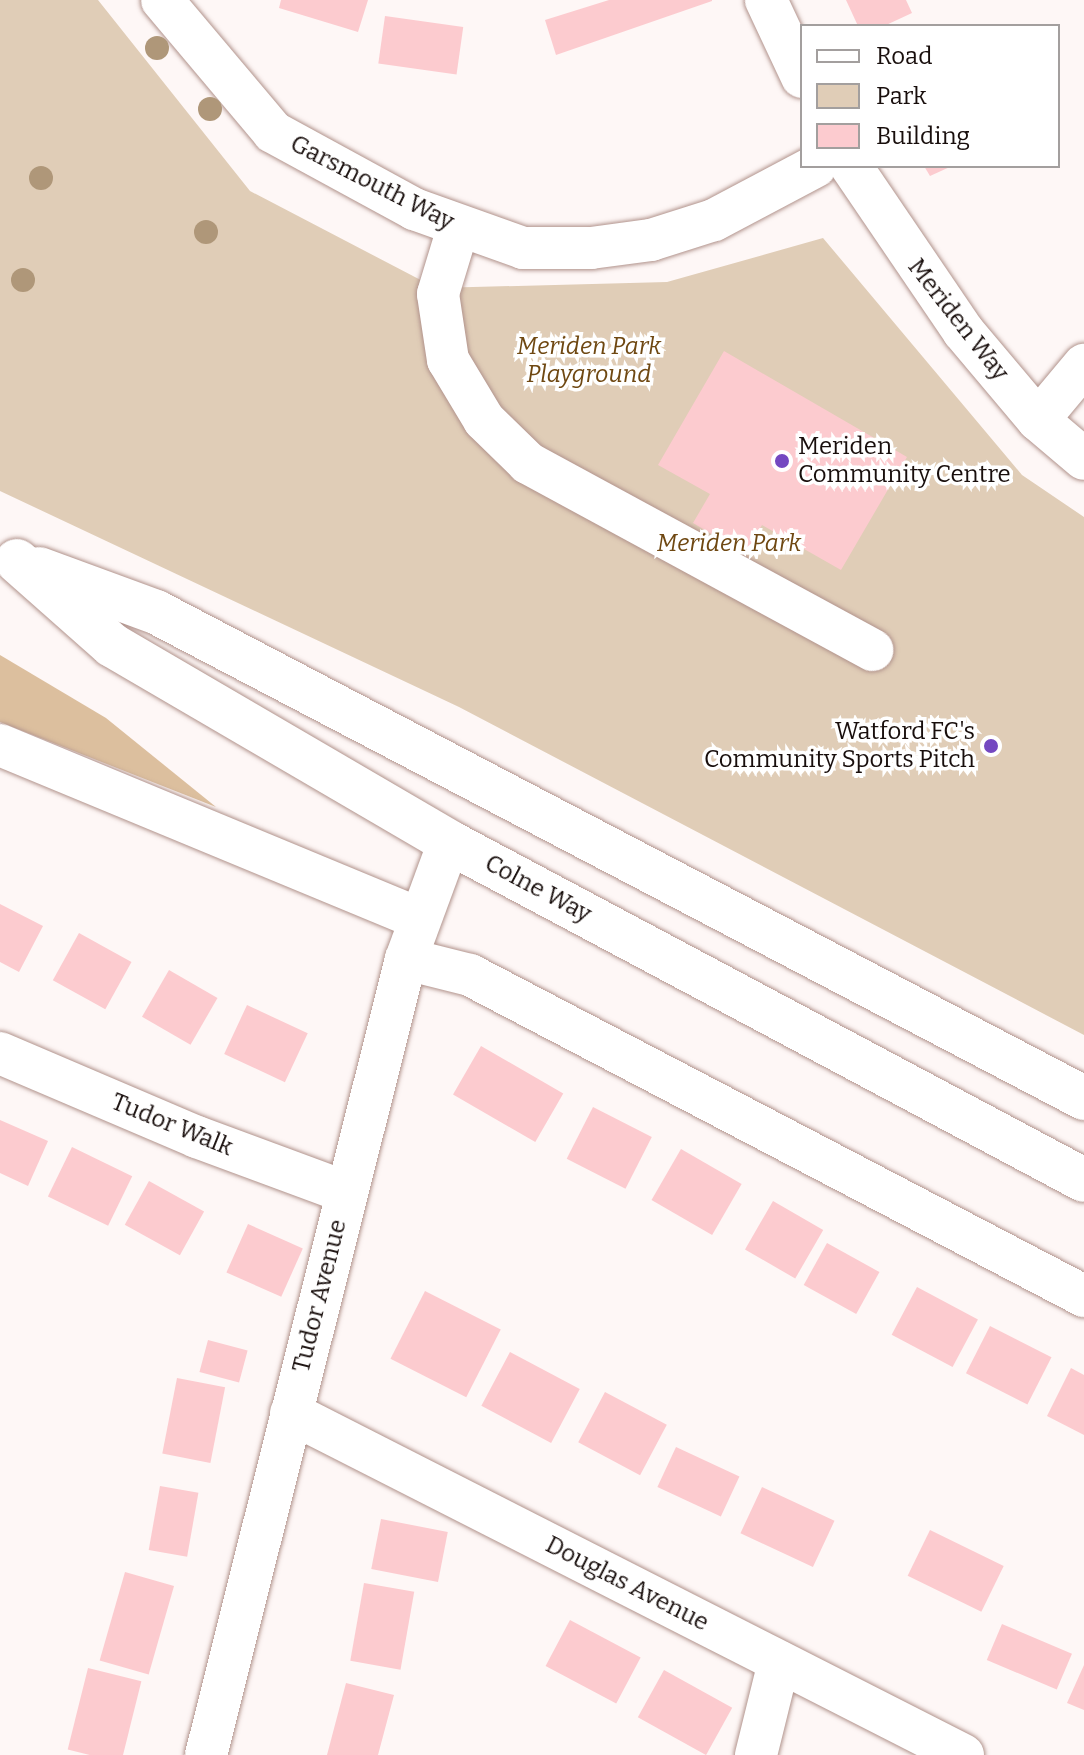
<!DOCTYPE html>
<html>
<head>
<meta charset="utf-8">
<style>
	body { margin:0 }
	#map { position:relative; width:1084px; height:1755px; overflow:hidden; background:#fef7f6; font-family:Bitter,serif }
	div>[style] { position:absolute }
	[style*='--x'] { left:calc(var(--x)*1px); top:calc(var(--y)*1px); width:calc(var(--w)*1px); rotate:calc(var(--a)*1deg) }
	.green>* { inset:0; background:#e0cdb7 }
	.forest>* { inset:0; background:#dcbf9e }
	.building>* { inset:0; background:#fccbcf; transform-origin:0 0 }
	.roads { filter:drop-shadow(0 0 2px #b1938c) drop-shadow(0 0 2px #b1938c) }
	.minor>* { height:42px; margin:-21px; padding:0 21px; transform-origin:21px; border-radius:21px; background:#fff }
	.highway>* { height:44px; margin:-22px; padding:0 22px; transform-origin:22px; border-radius:22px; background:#fff }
	.trees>* { width:24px; height:24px; margin:-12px; border-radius:50%; background:#af9779 }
	.dots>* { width:22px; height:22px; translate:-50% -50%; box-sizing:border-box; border:4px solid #fff; border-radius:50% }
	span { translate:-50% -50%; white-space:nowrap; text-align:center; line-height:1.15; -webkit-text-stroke:7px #fff; paint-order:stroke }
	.street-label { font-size:24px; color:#180e0c }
	.park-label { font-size:24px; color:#6f4812; font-style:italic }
	.poi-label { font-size:24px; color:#180e0c }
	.left { translate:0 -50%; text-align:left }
	.right { translate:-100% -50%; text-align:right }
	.legend { position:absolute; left:800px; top:24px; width:260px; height:144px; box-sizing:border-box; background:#fff; border:2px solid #a39f9e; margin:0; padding:10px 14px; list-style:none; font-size:24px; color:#180e0c }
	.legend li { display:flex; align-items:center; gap:16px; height:40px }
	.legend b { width:40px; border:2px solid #a39f9e }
</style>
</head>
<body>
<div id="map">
	<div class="green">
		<div style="clip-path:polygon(0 0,98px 0,250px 191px,436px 288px,667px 282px,823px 238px,1022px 475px,1084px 517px,1084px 1035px,459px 707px,0 491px)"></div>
	</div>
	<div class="forest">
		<div style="clip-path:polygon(0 655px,106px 718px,216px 807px,0 722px)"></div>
	</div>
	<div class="building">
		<div style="clip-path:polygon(281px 0,368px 0,358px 32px,279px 8px)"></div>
		<div style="clip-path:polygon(609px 0,712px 0,712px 1px,556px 55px,545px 20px)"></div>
		<div style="clip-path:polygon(846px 0,906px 0,912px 13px,884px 26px,858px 26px)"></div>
		<div style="left:385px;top:16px;width:79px;height:48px;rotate:8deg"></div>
		<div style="clip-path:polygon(924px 166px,952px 166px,930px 176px)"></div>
		<div style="clip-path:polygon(724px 351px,907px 457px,841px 570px,762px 525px,745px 554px,693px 523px,710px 494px,658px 465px)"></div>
		<div style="clip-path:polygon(0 904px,43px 926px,19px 972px,0 962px)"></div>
		<div style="left:79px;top:933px;width:60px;height:54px;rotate:29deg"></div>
		<div style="left:169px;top:970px;width:56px;height:54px;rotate:30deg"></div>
		<div style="left:247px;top:1005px;width:67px;height:54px;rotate:25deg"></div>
		<div style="left:481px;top:1046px;width:95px;height:56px;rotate:30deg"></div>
		<div style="left:593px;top:1107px;width:66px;height:58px;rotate:27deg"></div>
		<div style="clip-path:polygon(0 1120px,48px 1141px,28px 1186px,0 1173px)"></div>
		<div style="left:72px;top:1147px;width:67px;height:55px;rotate:26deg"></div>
		<div style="left:681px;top:1149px;width:70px;height:59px;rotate:30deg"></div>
		<div style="left:149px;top:1181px;width:63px;height:50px;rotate:29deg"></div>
		<div style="left:773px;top:1201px;width:58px;height:56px;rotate:30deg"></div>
		<div style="left:248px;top:1224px;width:60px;height:53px;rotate:24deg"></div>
		<div style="left:827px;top:1243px;width:60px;height:48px;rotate:29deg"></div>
		<div style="left:917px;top:1287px;width:69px;height:54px;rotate:28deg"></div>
		<div style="left:425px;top:1291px;width:85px;height:76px;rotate:27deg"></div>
		<div style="left:990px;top:1326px;width:69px;height:53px;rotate:27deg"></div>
		<div style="left:208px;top:1340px;width:41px;height:33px;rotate:15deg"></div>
		<div style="left:510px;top:1352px;width:79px;height:61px;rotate:28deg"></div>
		<div style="clip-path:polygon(1071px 1368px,1084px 1375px,1084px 1435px,1047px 1416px)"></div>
		<div style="left:177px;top:1378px;width:49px;height:77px;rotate:11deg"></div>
		<div style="left:605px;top:1392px;width:70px;height:57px;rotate:28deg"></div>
		<div style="left:676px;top:1447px;width:70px;height:44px;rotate:25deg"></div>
		<div style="left:160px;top:1486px;width:39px;height:65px;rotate:10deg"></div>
		<div style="left:762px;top:1487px;width:80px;height:51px;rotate:25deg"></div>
		<div style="left:381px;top:1519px;width:68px;height:51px;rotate:11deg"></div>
		<div style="left:930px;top:1530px;width:82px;height:51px;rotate:26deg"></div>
		<div style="left:125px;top:1572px;width:51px;height:92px;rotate:16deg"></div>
		<div style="left:364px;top:1583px;width:51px;height:79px;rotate:10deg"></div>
		<div style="left:570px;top:1620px;width:80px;height:52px;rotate:28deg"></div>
		<div style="left:1002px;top:1624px;width:76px;height:39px;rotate:23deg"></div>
		<div style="clip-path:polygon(1084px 1665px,1084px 1710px,1067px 1703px)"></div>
		<div style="left:88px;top:1668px;width:55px;height:84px;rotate:14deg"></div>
		<div style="left:664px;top:1670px;width:78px;height:54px;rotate:29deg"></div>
		<div style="clip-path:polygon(346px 1683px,394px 1695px,378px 1755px,327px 1755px)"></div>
	</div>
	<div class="roads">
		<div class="minor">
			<div style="--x:162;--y:0;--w:172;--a:49.9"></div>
			<div style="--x:273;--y:132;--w:161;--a:28.6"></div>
			<div style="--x:414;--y:209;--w:116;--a:19.7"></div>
			<div style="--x:523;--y:248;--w:68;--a:0"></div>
			<div style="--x:591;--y:248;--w:61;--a:-7.6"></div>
			<div style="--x:651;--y:240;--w:66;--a:-17.6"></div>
			<div style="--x:714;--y:220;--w:115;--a:-27.9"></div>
			<div style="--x:766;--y:0;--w:85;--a:64.9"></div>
			<div style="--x:851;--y:166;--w:199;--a:55.8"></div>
			<div style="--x:963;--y:331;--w:116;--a:49.9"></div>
			<div style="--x:1038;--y:420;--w:60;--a:40.3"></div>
			<div style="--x:458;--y:228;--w:69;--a:106.9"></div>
			<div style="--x:438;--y:294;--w:67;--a:81.4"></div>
			<div style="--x:448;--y:360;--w:70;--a:59"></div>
			<div style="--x:484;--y:420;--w:62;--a:44.3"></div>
			<div style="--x:528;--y:463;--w:392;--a:28.5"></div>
			<div style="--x:1038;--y:420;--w:72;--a:-50.1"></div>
			<div style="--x:0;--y:745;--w:451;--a:22.5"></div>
			<div style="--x:406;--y:959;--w:66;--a:14"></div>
			<div style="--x:470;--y:975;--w:693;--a:27.6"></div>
			<div style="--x:0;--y:1053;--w:214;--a:23.1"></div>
			<div style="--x:197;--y:1137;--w:159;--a:20.3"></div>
			<div style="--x:291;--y:1413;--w:754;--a:26.97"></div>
			<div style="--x:206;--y:1755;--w:821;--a:-75.9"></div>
			<div style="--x:406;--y:959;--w:125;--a:-69.8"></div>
			<div style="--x:756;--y:1755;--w:96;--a:-76.1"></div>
		</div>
		<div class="highway">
			<div style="--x:17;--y:561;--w:127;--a:41.5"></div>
			<div style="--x:112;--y:645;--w:390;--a:30.3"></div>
			<div style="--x:449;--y:842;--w:719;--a:28.03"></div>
			<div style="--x:39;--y:569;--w:125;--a:20.2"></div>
			<div style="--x:156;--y:612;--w:1048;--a:27.64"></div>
		</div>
	</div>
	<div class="trees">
		<div style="left:157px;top:48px"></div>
		<div style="left:210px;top:109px"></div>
		<div style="left:41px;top:178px"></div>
		<div style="left:206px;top:232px"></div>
		<div style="left:23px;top:280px"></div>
	</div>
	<div class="dots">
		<div style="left:782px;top:461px;background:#7448c1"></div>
		<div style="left:991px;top:746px;background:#7448c1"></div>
	</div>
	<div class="street-label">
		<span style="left:372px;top:183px;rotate:27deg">Garsmouth Way</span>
		<span style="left:958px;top:320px;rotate:52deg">Meriden Way</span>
		<span style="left:538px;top:889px;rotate:28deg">Colne Way</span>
		<span style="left:172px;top:1125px;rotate:22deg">Tudor Walk</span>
		<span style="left:320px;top:1296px;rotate:-76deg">Tudor Avenue</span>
		<span style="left:627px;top:1584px;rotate:27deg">Douglas Avenue</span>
	</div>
	<div class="park-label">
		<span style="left:589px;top:361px">Meriden Park<br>Playground</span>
		<span style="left:729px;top:544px">Meriden Park</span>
	</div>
	<div class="poi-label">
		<span class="left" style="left:798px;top:461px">Meriden<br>Community Centre</span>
		<span class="right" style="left:975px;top:746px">Watford FC's<br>Community Sports Pitch</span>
	</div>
	<ul class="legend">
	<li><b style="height:10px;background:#fff"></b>Road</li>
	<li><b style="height:22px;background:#e0cdb7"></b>Park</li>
	<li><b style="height:22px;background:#fccbcf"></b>Building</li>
	</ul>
</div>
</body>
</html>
